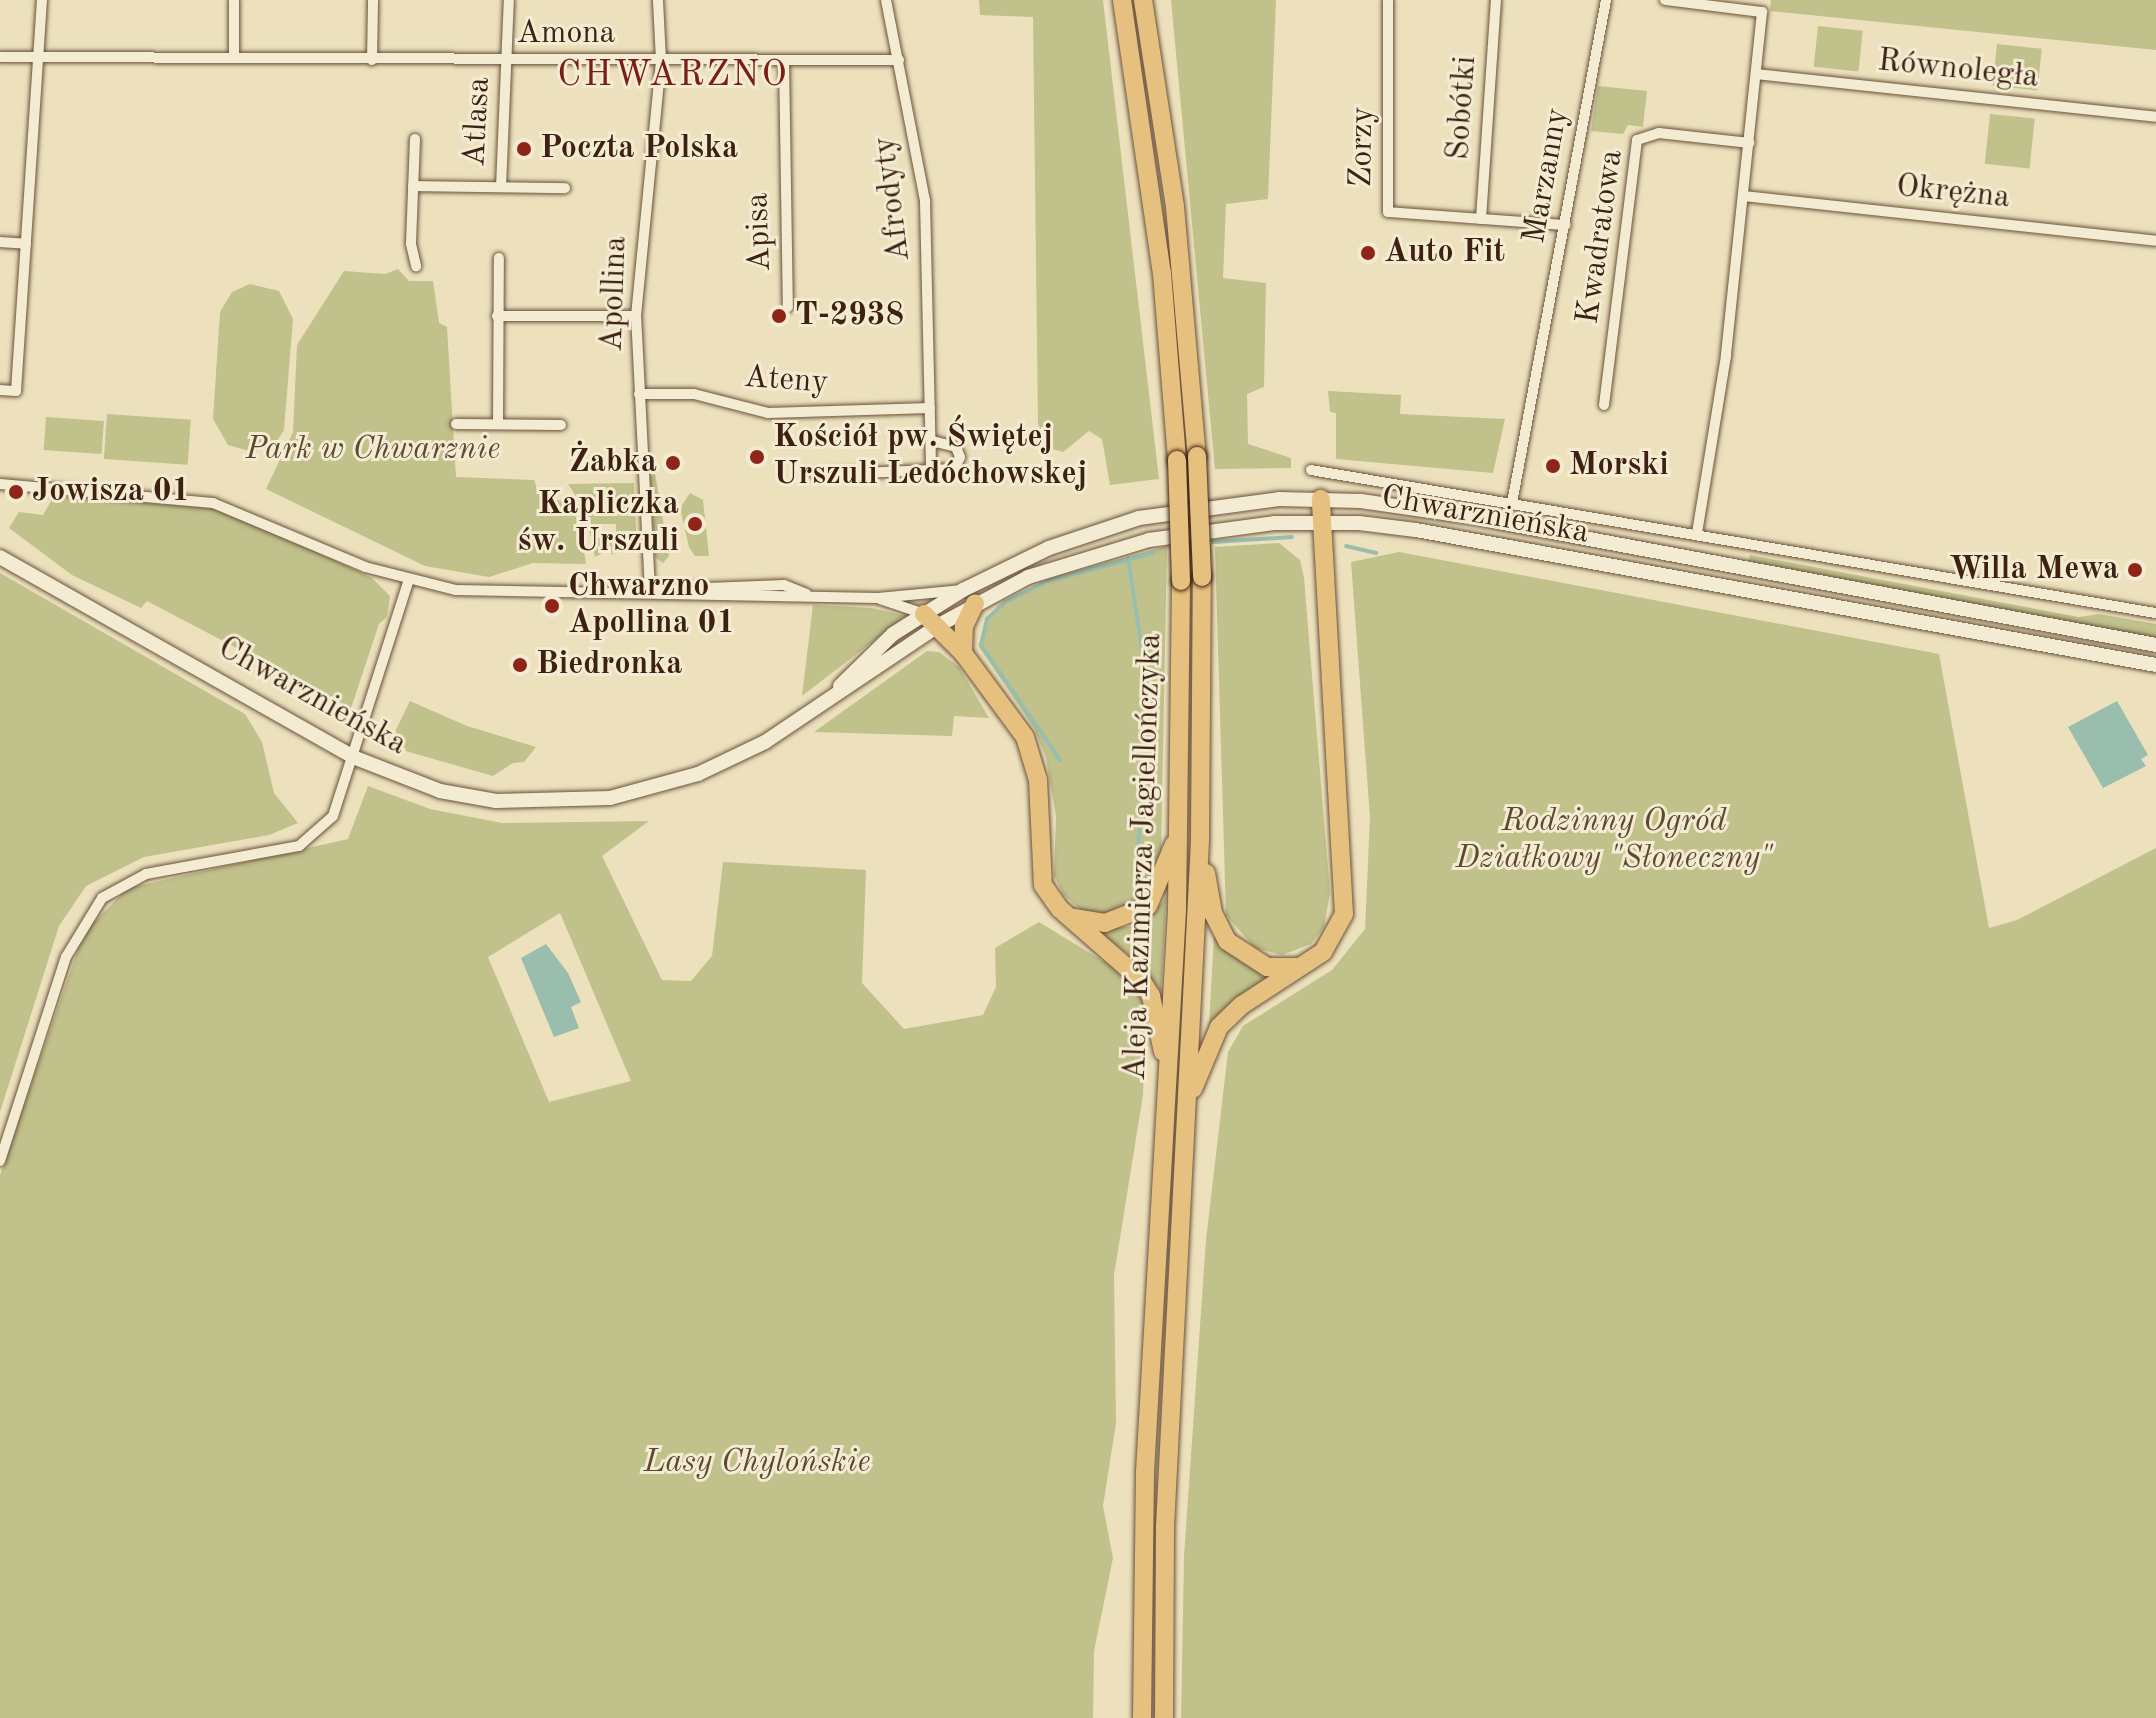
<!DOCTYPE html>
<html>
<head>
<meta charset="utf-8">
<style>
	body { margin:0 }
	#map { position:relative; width:2156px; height:1718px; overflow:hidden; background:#ece1bc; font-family:"Old Standard TT",serif }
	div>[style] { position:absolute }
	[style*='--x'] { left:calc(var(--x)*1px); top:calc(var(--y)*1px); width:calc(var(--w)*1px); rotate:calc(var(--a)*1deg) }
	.green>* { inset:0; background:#c0c18b; transform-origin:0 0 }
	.water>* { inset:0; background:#99beae }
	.stream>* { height:4px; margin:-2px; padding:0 2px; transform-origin:2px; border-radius:2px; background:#99beae }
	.roads { filter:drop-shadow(0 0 2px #6a513c) drop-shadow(0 0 2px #6a513c) }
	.street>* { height:10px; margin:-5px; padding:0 5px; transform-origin:5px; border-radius:5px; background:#f3ecd3 }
	.secondary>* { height:14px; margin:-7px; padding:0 7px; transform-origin:7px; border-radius:7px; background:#f3ecd3 }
	.highway>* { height:18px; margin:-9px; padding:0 9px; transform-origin:9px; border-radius:9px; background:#e6c07e }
	.bridges { filter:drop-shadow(0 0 2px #3e2112) drop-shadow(0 0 2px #3e2112) }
	.highway-bridge>* { height:18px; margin:-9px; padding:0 9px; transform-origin:9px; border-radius:9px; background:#e6c07e }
	.dots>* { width:22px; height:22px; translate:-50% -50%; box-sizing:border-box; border:4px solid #f3ecd3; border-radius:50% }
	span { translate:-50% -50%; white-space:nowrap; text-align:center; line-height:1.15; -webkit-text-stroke:6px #f3ecd3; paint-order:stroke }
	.street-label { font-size:32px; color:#3e2112 }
	.poi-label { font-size:32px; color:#3e2112; font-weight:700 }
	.left { translate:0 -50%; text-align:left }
	.right { translate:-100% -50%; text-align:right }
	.park-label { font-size:32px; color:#5e4930; font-style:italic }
	.quarter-label { font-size:36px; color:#7a1f14; letter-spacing:2px }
</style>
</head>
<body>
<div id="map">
	<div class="green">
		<div style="clip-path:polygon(979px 0,1103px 0,1159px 479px,1110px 485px,1102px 439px,1089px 431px,1063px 452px,1049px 448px,1038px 424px,1033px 17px,980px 15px)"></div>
		<div style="clip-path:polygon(1171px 0,1276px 0,1268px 199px,1226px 204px,1223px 278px,1266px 283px,1264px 387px,1247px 394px,1248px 444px,1291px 458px,1291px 468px,1215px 469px)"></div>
		<div style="clip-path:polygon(1771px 0,2156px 0,2156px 50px,1770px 11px)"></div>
		<div style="left:1818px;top:26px;width:45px;height:41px;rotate:6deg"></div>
		<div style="left:1997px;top:44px;width:45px;height:42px;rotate:6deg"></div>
		<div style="clip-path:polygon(1598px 86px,1647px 91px,1643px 127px,1628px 125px,1623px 134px,1591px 131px)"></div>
		<div style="left:1990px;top:114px;width:45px;height:50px;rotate:6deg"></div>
		<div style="clip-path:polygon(398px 269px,409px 281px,433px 281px,439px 323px,447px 327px,456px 477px,534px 480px,540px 497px,568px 502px,580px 525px,586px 564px,533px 563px,489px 577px,425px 566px,266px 489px,293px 432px,297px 345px,344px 271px,385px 274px)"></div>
		<div style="clip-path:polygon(250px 284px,279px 291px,293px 319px,284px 430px,275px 444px,253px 452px,228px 445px,213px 419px,220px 312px,232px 292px)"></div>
		<div style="clip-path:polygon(1328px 391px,1401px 395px,1400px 414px,1505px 419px,1493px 473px,1336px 459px,1336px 413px,1330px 412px)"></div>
		<div style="left:107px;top:414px;width:84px;height:45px;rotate:4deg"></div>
		<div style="left:46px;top:417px;width:58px;height:33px;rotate:4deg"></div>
		<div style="clip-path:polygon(655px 473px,669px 556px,663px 563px,655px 557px,650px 477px)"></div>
		<div style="clip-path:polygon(634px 483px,637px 550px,611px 554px,608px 535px,616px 534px,616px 524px,600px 524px,601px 554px,595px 557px,585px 510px,568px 484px)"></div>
		<div style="clip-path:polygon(690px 493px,703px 500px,709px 556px,695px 556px,689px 547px,680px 508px)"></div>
		<div style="clip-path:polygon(54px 496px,211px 508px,241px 516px,372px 578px,390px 596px,387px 617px,379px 624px,351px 708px,147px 601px,141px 608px,72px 575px,9px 528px,19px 512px,43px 515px)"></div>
		<div style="clip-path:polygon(1279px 543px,1300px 560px,1304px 578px,1330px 893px,1324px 927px,1311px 944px,1282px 955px,1255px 948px,1226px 915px,1215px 547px)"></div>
		<div style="clip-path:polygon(1167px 546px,1161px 853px,1147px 897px,1108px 916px,1083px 912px,1064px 895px,1054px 876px,1056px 817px,1046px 757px,1034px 728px,979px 647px,988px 620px,1008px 601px,1076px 571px)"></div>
		<div style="clip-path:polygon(1399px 552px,1939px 654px,1989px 928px,2017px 920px,2156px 848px,2156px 1718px,1181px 1718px,1184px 1556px,1206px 1240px,1228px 1052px,1243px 1026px,1332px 970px,1365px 929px,1370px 818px,1351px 562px)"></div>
		<div style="clip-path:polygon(1750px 555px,2079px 617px,2099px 614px,2156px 624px,2156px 638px,1749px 561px)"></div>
		<div style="clip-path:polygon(0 573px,245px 714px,262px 742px,274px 793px,298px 823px,269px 835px,144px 857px,86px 886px,59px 926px,0 1112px)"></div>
		<div style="clip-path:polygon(813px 605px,872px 608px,906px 616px,802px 696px)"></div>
		<div style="clip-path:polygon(927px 651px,939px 652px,959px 667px,989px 718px,954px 716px,952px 736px,814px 732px)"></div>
		<div style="clip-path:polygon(410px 701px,467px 726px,536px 747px,524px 762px,513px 763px,493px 776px,388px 746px)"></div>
		<div style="clip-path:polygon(evenodd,368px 786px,430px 809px,502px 823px,649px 821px,602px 856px,662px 980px,691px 981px,712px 956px,723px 862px,866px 870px,862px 983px,904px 1029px,983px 1015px,996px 987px,995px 948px,1039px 922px,1111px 966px,1140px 997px,1146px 1015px,1143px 1095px,1114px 1275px,1116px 1423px,1103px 1506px,1113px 1558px,1094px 1651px,1093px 1718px,0 1718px,0 1175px,84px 932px,128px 888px,348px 839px,368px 786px,560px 913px,631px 1081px,549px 1102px,488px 957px,560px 913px)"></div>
		<div style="clip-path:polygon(1166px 898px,1161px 992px,1142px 965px,1094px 928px,1128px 927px,1145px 920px)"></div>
		<div style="clip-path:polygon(1214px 936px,1243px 963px,1275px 975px,1237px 999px,1209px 1025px)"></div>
	</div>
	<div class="water">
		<div style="clip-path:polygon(2117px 701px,2148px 755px,2141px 759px,2146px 766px,2103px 788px,2068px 727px)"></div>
		<div style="clip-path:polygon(546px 944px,568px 973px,581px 1002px,571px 1007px,579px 1028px,554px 1037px,521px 958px)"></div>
	</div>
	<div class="stream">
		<div style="--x:1213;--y:542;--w:79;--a:-3.6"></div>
		<div style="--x:1346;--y:546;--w:31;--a:13"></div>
		<div style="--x:1128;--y:558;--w:145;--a:81.3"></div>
		<div style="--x:1150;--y:701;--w:194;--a:94.7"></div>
		<div style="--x:1060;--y:760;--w:140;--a:-124.5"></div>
		<div style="--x:981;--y:645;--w:27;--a:-77"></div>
		<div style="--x:987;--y:619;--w:25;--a:-43"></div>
		<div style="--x:1005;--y:602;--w:48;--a:-26"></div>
		<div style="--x:1048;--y:581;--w:109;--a:-14.9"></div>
	</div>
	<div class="roads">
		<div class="street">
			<div style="--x:886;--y:0;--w:205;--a:79"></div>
			<div style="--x:925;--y:201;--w:271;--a:88.7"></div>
			<div style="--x:1388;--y:0;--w:212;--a:90"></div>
			<div style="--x:1388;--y:212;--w:178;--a:4.2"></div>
			<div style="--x:1665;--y:0;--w:98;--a:7.1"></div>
			<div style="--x:1762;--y:12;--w:346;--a:96"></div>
			<div style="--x:1726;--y:356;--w:179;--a:99.3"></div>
			<div style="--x:0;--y:57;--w:899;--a:0.19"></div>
			<div style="--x:234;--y:58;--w:58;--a:-90"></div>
			<div style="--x:372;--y:60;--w:60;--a:-89"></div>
			<div style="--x:784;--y:60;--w:247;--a:89.1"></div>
			<div style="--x:1756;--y:74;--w:402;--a:6.1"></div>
			<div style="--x:415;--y:139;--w:105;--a:92.2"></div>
			<div style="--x:411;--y:244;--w:23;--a:77"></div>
			<div style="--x:413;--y:186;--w:152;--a:0.8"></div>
			<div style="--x:501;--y:187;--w:187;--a:-87.6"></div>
			<div style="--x:1744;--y:196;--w:414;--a:6.2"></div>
			<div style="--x:1481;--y:219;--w:220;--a:-86.1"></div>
			<div style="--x:0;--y:242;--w:26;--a:4"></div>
			<div style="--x:497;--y:316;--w:139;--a:0"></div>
			<div style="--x:0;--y:390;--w:16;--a:4"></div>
			<div style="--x:16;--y:391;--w:392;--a:-86.2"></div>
			<div style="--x:639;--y:394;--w:55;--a:0"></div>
			<div style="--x:694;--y:394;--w:76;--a:14.4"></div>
			<div style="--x:768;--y:413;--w:162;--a:-1.8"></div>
			<div style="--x:1604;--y:405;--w:267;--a:-82.9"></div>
			<div style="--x:1637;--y:140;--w:23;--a:-18"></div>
			<div style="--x:1659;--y:133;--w:91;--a:6.3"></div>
			<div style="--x:456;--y:424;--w:105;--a:0.5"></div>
			<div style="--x:498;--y:424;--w:166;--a:-89.7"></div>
			<div style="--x:1311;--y:470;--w:857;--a:9.61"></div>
			<div style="--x:816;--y:475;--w:138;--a:-2.5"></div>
			<div style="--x:954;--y:469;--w:13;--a:-63"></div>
			<div style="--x:960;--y:457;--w:11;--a:-112"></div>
			<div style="--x:956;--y:447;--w:25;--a:-166"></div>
			<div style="--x:0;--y:484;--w:214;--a:5.1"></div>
			<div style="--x:213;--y:503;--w:165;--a:22.8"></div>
			<div style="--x:365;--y:567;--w:94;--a:14.2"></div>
			<div style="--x:456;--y:590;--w:422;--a:1.1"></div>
			<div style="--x:878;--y:598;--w:85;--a:-5.4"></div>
			<div style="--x:1512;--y:503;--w:512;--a:-79.41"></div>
			<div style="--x:656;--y:590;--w:128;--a:-2.2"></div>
			<div style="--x:784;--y:585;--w:24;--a:22"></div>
			<div style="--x:650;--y:591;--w:275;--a:-92.9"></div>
			<div style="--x:636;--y:316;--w:257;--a:-84.4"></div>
			<div style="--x:661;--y:60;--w:60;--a:-92.9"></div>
			<div style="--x:880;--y:599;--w:46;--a:18.8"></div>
			<div style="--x:0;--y:1161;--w:214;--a:-72.1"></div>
			<div style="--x:66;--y:957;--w:69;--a:-58.6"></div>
			<div style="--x:102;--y:898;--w:50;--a:-28.6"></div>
			<div style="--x:146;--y:874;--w:156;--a:-10.4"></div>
			<div style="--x:299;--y:846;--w:45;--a:-41.4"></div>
			<div style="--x:333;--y:816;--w:246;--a:-72.2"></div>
		</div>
		<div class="secondary">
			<div style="--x:0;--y:557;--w:406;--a:29.5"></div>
			<div style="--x:353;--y:757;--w:93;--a:21.3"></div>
			<div style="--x:440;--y:791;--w:57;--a:10.1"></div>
			<div style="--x:496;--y:801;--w:114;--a:-1.5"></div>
			<div style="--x:610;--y:798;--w:91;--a:-15.3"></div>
			<div style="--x:698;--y:774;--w:74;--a:-25.5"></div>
			<div style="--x:765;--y:742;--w:210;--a:-33.9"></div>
			<div style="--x:939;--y:625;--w:101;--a:-28.3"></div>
			<div style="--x:1028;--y:577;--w:127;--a:-17"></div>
			<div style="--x:1149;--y:540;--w:126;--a:-7.7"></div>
			<div style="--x:1274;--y:523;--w:85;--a:0"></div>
			<div style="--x:1359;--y:523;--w:57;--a:7"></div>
			<div style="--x:1416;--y:530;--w:752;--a:10.34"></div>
			<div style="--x:840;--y:686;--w:74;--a:-44.5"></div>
			<div style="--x:893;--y:634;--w:83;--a:-32.2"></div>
			<div style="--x:963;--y:590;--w:96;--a:-26"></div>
			<div style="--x:1049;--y:548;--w:95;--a:-18.4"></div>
			<div style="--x:1139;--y:518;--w:141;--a:-7.7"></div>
			<div style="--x:1279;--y:499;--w:82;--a:1.4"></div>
			<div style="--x:1361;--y:501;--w:117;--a:8.3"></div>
			<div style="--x:1477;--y:518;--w:691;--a:10.59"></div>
		</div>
		<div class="highway">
			<div style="--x:1122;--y:0;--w:276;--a:81.7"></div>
			<div style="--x:1162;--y:273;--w:188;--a:85.4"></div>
			<div style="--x:1143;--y:0;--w:209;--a:81.2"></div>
			<div style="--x:1175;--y:207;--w:250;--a:85"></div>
			<div style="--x:924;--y:614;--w:55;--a:45"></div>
			<div style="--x:963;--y:653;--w:104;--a:53.6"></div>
			<div style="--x:1025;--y:737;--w:45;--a:73.2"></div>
			<div style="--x:1038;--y:780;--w:105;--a:87.3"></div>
			<div style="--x:1043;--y:885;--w:29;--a:55"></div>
			<div style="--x:1060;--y:909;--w:108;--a:41.2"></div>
			<div style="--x:1141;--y:980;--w:19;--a:58"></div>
			<div style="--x:1151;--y:996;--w:57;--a:77.9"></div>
			<div style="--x:963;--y:653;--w:27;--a:-88"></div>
			<div style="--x:964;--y:626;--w:25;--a:-64"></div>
			<div style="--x:1206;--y:873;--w:41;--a:80.1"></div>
			<div style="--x:1213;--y:913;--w:31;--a:63"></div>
			<div style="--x:1227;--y:941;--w:48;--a:33"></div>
			<div style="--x:1267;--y:967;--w:33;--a:0"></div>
			<div style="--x:1074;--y:918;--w:31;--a:9"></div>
			<div style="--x:1105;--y:923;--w:46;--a:-21.6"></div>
			<div style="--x:1148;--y:906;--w:67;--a:-67.2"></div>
			<div style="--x:1193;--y:1089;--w:67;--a:-67.2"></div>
			<div style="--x:1219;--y:1027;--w:32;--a:-44"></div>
			<div style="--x:1242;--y:1005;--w:97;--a:-33.2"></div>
			<div style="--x:1323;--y:952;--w:43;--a:-61.1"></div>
			<div style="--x:1344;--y:914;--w:416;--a:-93.2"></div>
			<div style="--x:1142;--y:1718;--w:246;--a:-89.3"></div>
			<div style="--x:1145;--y:1472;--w:563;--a:-86.74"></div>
			<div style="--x:1177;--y:910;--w:329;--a:-89.3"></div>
			<div style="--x:1164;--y:1718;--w:191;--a:-89.7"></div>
			<div style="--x:1165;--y:1527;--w:688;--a:-87.08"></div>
			<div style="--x:1200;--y:840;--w:263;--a:-89.6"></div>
		</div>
	</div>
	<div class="bridges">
		<div class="highway-bridge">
			<div style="--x:1197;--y:456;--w:121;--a:87.6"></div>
			<div style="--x:1177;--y:460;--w:121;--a:88.1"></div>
		</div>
	</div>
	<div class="dots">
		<div style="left:524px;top:149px;background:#8f2418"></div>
		<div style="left:1368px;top:253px;background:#8f2418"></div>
		<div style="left:779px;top:316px;background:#8f2418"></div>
		<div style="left:757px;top:457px;background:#8f2418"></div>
		<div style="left:673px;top:463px;background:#8f2418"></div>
		<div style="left:1553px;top:466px;background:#8f2418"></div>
		<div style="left:16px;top:492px;background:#8f2418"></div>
		<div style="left:695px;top:524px;background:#8f2418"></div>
		<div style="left:2135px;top:570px;background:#8f2418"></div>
		<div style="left:552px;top:606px;background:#8f2418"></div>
		<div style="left:520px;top:665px;background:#8f2418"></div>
	</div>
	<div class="street-label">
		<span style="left:566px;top:34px">Amona</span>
		<span style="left:1958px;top:70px;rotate:6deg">Równoległa</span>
		<span style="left:1463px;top:108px;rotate:-86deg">Sobótki</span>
		<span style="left:478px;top:122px;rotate:-87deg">Atlasa</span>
		<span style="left:1363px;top:147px;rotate:-89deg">Zorzy</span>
		<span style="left:1547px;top:176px;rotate:-80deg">Marzanny</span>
		<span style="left:1953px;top:193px;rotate:6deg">Okrężna</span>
		<span style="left:893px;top:199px;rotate:-97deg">Afrodyty</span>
		<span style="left:760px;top:232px;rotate:-92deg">Apisa</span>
		<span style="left:1601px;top:237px;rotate:-82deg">Kwadratowa</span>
		<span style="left:615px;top:294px;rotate:-88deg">Apollina</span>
		<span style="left:786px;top:381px;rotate:4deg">Ateny</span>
		<span style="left:1485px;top:516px;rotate:10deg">Chwarznieńska</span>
		<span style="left:312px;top:697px;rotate:29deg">Chwarznieńska</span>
		<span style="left:1144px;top:857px;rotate:-88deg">Aleja Kazimierza Jagiellończyka</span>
	</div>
	<div class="poi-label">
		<span class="left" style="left:540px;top:149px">Poczta Polska</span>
		<span class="left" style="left:1384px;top:253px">Auto Fit</span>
		<span class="left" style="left:795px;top:316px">T-2938</span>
		<span class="left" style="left:773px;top:457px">Kościół pw. Świętej<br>Urszuli Ledóchowskej</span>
		<span class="right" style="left:657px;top:463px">Żabka</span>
		<span class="left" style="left:1569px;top:466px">Morski</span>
		<span class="left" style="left:32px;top:492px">Jowisza 01</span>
		<span class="right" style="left:679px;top:524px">Kapliczka<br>św. Urszuli</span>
		<span class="right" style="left:2119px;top:570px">Willa Mewa</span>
		<span class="left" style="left:568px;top:606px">Chwarzno<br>Apollina 01</span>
		<span class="left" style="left:536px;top:665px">Biedronka</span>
	</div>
	<div class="park-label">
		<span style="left:373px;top:450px">Park w Chwarznie</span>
		<span style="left:1614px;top:841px">Rodzinny Ogród<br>Działkowy "Słoneczny"</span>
		<span style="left:757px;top:1463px">Lasy Chylońskie</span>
	</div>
	<div class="quarter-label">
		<span style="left:673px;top:77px">CHWARZNO</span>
	</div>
</div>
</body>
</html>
